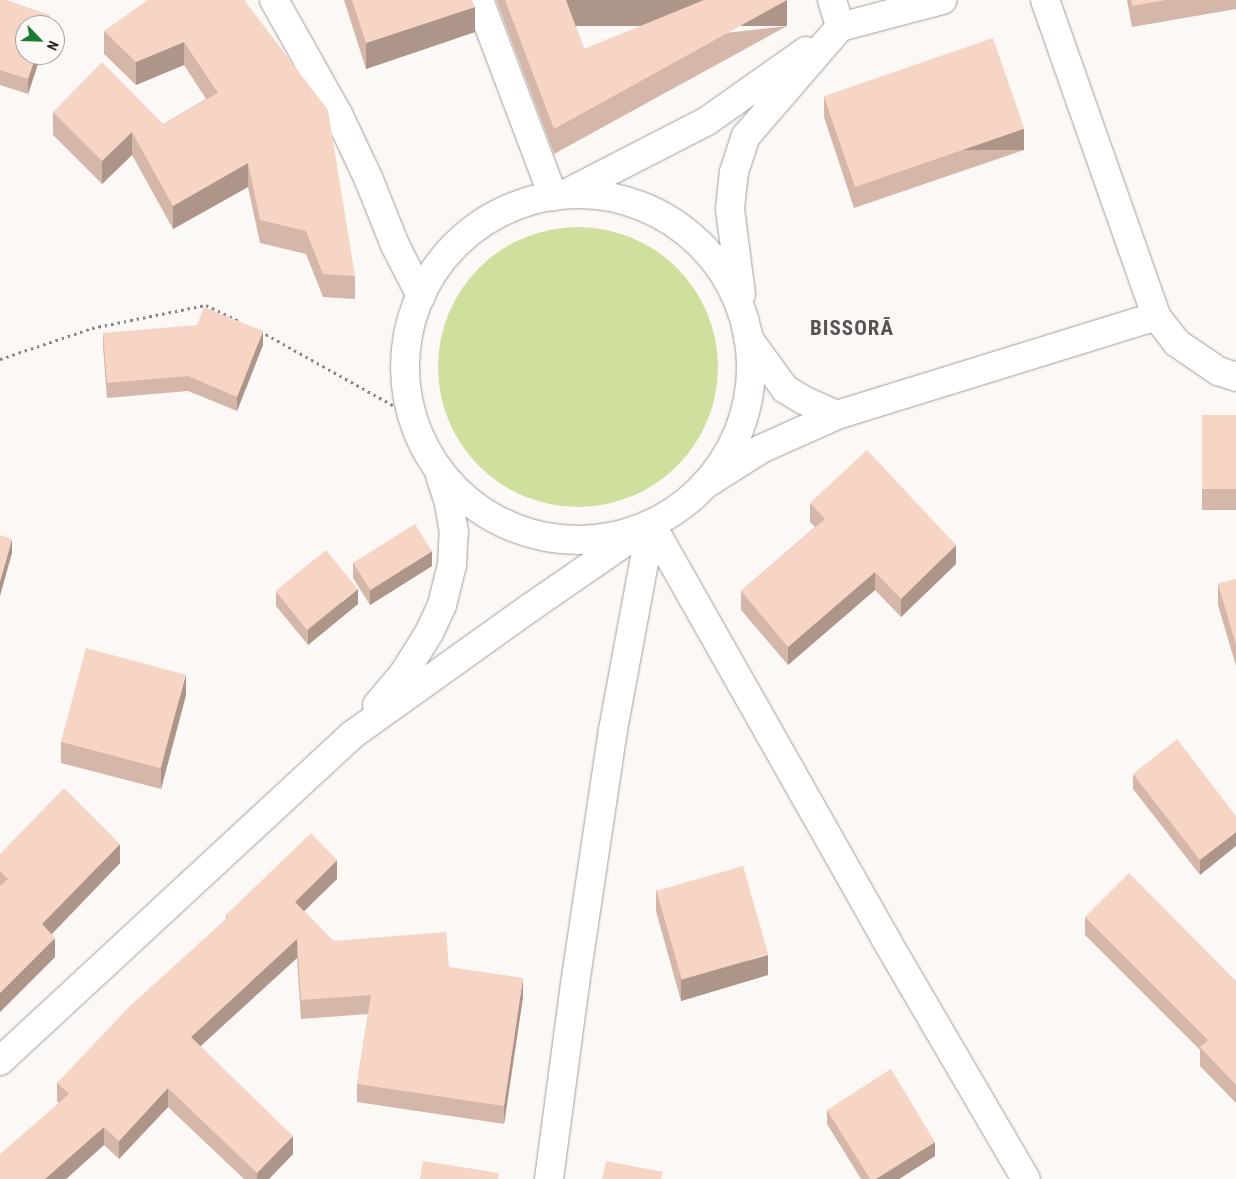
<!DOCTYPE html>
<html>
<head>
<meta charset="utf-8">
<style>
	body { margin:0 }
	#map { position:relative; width:1236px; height:1179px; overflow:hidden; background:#fbf8f6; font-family:"Roboto Condensed",sans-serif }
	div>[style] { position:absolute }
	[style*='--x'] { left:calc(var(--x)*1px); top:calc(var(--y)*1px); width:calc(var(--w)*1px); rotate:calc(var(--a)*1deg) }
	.green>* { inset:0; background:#cfe09e }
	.round { border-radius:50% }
	.path>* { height:3px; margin-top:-1.5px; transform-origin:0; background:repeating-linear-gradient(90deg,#898785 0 2.5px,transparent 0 6.5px) }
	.roads { filter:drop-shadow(0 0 1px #a19e9c) drop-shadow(0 0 1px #a19e9c) }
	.minor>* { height:28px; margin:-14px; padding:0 14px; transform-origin:14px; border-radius:14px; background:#fff }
	.major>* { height:28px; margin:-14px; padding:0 14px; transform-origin:14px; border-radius:14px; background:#fff }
	.major>.ring { margin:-14px; padding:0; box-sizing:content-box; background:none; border:28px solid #fff; border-radius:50% }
	.wall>* { inset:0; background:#d4b7a9; transform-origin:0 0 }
	.shaded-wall>* { inset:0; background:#ad9589; transform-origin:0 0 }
	.building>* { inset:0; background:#f7d5c4; transform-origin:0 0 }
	span { translate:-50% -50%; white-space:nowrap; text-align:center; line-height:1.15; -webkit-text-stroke:4.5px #fbf8f6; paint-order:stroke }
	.district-label { font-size:21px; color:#565352; font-weight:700; letter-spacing:1px }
	.north { position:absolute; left:15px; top:15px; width:50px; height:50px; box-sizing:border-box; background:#fbf8f6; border:1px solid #a7a5a3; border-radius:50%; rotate:114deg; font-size:14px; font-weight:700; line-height:20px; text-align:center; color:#292827 }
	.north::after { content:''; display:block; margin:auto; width:18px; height:22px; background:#197d30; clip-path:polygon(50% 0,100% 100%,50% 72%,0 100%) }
</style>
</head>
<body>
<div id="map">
	<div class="green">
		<div class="round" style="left:438px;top:227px;width:280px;height:280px"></div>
	</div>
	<div class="path">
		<div style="--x:260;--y:331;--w:174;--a:29.2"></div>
		<div style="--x:0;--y:359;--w:97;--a:-18.6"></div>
		<div style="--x:92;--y:328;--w:116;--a:-11.4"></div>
		<div style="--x:206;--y:305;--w:37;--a:26"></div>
	</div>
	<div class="roads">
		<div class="minor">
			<div style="--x:274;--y:0;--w:131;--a:60.7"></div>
			<div style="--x:338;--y:114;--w:73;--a:64.8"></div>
			<div style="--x:369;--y:180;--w:70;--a:68.2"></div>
			<div style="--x:395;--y:245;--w:57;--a:63"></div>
			<div style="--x:479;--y:0;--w:210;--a:69.3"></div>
			<div style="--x:1045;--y:0;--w:335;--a:70.6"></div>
			<div style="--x:1156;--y:316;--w:34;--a:52"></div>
			<div style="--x:1177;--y:343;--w:50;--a:34.3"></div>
			<div style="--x:1218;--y:371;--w:19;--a:18"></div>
			<div style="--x:840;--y:27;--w:106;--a:-14.8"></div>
			<div style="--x:748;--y:338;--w:63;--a:54"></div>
			<div style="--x:785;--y:389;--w:21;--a:31"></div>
			<div style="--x:803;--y:400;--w:37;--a:24"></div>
			<div style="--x:703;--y:486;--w:69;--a:-32.5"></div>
			<div style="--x:761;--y:449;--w:83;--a:-24.1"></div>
			<div style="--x:837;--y:415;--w:334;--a:-17.2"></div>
			<div style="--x:651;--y:524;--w:476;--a:60.5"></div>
			<div style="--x:885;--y:938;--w:279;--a:59.7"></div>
		</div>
		<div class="major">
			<div style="--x:832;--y:0;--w:28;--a:73"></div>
			<div style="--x:567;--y:193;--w:157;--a:-27.2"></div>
			<div style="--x:707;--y:121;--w:121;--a:-35.3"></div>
			<div class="ring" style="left:405px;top:194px;width:318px;height:318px"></div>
			<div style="--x:741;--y:294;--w:86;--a:-97.4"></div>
			<div style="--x:730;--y:209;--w:37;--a:-84"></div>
			<div style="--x:734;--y:172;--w:38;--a:-72"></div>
			<div style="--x:746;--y:136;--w:144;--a:-49.2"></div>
			<div style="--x:377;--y:705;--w:42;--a:-49.8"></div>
			<div style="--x:404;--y:673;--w:47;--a:-58"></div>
			<div style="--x:429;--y:633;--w:31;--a:-65"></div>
			<div style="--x:442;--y:605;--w:41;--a:-76"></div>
			<div style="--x:452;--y:565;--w:33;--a:-87"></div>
			<div style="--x:454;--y:532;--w:29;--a:-100"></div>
			<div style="--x:449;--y:503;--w:28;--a:-108"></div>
			<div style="--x:0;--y:1061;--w:480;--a:-42.8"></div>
			<div style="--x:352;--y:735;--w:220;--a:-35.6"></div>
			<div style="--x:531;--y:607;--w:129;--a:-34.6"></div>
			<div style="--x:549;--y:1179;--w:197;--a:-82.4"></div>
			<div style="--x:575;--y:984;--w:257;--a:-81.5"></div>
			<div style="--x:613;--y:730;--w:209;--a:-79.5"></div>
		</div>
	</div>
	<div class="wall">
		<div style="clip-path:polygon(0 0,50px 25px,41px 55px,28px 94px,0 85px)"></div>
		<div style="clip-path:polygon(244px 0,355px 276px,355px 299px,323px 297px,306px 254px,260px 243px,248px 187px,173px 229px,132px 155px,102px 184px,53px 135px,53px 112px,163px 124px,206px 99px,184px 65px,136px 85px,104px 54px,104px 31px)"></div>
		<div style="clip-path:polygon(344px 0,472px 0,475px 32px,366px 69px)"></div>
		<div style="clip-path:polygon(496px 0,566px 0,584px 49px,787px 26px,554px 154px)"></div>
		<div style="clip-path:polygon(1127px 0,1236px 0,1236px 9px,1132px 27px)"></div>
		<div style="clip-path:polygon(824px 96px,1024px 150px,854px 208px,824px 117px)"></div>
		<div style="clip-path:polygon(103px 333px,263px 345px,237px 411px,188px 391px,107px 398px,103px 347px)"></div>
		<div style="left:1202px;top:415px;width:34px;height:95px"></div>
		<div style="clip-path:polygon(810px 503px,956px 564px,901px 617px,875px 590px,788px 665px,741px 610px,741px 591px,815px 527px,810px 522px)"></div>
		<div style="clip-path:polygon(353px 563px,432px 566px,370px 605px,353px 578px)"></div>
		<div style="clip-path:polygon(1236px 579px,1236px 666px,1218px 605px,1218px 584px)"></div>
		<div style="clip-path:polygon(276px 592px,358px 604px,308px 645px,276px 606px)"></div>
		<div style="clip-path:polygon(186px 695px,161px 789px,61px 763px,61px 742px)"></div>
		<div style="clip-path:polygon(1133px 774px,1236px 816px,1200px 875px,1133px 789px)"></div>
		<div style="clip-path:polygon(0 854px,120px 863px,52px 934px,55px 957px,0 1012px)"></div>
		<div style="clip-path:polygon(337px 879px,304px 911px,333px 941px,449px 967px,523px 997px,504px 1124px,357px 1102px,357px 1084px,368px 1014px,301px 1019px,297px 958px,200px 1046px,293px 1154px,269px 1179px,244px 1179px,168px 1107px,119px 1159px,104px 1145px,66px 1179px,0 1179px,59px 1103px,57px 1101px,57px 1083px,226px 919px,226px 915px)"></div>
		<div style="clip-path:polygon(656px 890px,768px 975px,681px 1001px,656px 911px)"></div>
		<div style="clip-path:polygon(1085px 917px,1236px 981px,1236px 1103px,1200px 1066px,1200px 1050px,1085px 935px)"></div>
		<div style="clip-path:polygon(827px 1110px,935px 1156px,899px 1179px,861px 1179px,827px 1124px)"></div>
	</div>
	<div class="shaded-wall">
		<div style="left:787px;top:0;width:26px;height:266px;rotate:90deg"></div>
		<div style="clip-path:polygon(475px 7px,475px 32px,366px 69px,366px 43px)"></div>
		<div style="clip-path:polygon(50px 15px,50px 25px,47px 25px)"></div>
		<div style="clip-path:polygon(184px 42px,184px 65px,136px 85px,136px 62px)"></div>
		<div style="clip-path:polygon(36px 55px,41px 55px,28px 94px,28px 79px)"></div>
		<div style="left:1024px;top:129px;width:21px;height:180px;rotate:90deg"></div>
		<div style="clip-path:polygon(132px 132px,132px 155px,102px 184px,102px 161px)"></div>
		<div style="clip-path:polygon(248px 163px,248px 187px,173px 229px,173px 206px)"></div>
		<div style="clip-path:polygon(263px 331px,263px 345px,237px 411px,237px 397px)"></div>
		<div style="clip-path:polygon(12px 539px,12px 553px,0 596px,0 581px)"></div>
		<div style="clip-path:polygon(956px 545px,956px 564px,901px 617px,901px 599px)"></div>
		<div style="clip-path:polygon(432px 551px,432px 566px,370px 605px,370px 591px)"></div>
		<div style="clip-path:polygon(875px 572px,875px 590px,788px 665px,788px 647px)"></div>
		<div style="clip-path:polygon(358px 589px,358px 604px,308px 645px,308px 630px)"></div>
		<div style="clip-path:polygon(186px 674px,186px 695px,161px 789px,161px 768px)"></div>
		<div style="clip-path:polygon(1236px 832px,1236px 846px,1200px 875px,1200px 860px)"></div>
		<div style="clip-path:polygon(120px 844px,120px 863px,42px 944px,42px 924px)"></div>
		<div style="clip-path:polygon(337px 860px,337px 879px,295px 920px,295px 902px)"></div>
		<div style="clip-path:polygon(55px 938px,55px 957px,0 1012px,0 993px)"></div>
		<div style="clip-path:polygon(297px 939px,297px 958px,191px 1055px,191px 1037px)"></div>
		<div style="clip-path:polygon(768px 955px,768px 975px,681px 1001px,681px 980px)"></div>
		<div style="clip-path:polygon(523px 978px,523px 997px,504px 1124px,504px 1106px)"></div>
		<div style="clip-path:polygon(168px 1088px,168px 1107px,119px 1159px,119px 1141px)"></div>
		<div style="clip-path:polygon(104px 1127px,104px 1145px,66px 1179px,45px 1179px)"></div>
		<div style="clip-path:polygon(293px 1136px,293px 1154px,269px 1179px,257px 1179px,257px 1173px)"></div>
		<div style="clip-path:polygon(935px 1142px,935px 1156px,899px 1179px,876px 1179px)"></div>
	</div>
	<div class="building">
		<div style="clip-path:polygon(0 0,6px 0,50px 15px,47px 25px,25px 25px,25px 55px,36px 55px,28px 79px,0 70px)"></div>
		<div style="clip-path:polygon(148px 0,244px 0,328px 110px,355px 276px,323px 274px,306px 231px,260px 220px,248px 163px,173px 206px,132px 132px,102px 161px,53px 112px,102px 62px,163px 124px,218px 93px,184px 42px,136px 62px,104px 31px)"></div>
		<div style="clip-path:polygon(352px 0,472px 0,475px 7px,366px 43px)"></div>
		<div style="clip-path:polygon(505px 0,566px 0,584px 49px,704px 0,787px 0,554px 129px)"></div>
		<div style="clip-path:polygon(1131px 0,1166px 0,1132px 6px)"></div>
		<div style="left:993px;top:38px;width:96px;height:179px;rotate:71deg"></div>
		<div style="clip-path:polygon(204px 307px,263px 331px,237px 397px,188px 376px,107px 383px,103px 333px,197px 325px)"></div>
		<div style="left:1202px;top:415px;width:34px;height:74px"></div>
		<div style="clip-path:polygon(867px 450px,956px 545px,901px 599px,875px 572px,788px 647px,741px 591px,825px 519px,810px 503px)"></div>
		<div style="left:415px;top:524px;width:32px;height:73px;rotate:58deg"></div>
		<div style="clip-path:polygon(0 535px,12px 539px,0 581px)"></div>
		<div style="left:326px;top:550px;width:50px;height:65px;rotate:51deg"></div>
		<div style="clip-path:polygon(1236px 579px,1236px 645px,1218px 584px)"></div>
		<div style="left:86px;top:648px;width:103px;height:97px;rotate:15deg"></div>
		<div style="clip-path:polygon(1177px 739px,1236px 816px,1236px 832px,1200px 860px,1133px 774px)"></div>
		<div style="clip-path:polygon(64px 788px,120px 844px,42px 924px,55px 938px,0 993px,0 886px,8px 879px,0 871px,0 854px)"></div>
		<div style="clip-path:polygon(311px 833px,337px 860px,295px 902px,333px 941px,446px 932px,449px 967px,523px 978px,504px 1106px,357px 1084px,371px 995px,301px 1000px,297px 939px,191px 1037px,293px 1136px,257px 1173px,168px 1088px,119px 1141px,104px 1127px,45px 1179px,0 1179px,0 1154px,69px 1094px,57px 1083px,129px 1007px,228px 917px,226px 915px)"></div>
		<div style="left:743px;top:866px;width:92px;height:90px;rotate:74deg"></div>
		<div style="clip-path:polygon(1129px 873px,1236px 981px,1236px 1085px,1200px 1047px,1208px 1040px,1085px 917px)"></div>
		<div style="clip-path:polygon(891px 1069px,935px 1142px,876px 1179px,870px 1179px,827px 1110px)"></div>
		<div style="clip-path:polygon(423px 1161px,499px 1173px,498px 1179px,420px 1179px)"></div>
		<div style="clip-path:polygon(606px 1161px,663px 1172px,661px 1179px,602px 1179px)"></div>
	</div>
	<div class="district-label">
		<span style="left:852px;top:328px">BISSORÃ</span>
	</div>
	<div class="north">N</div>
</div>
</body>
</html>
